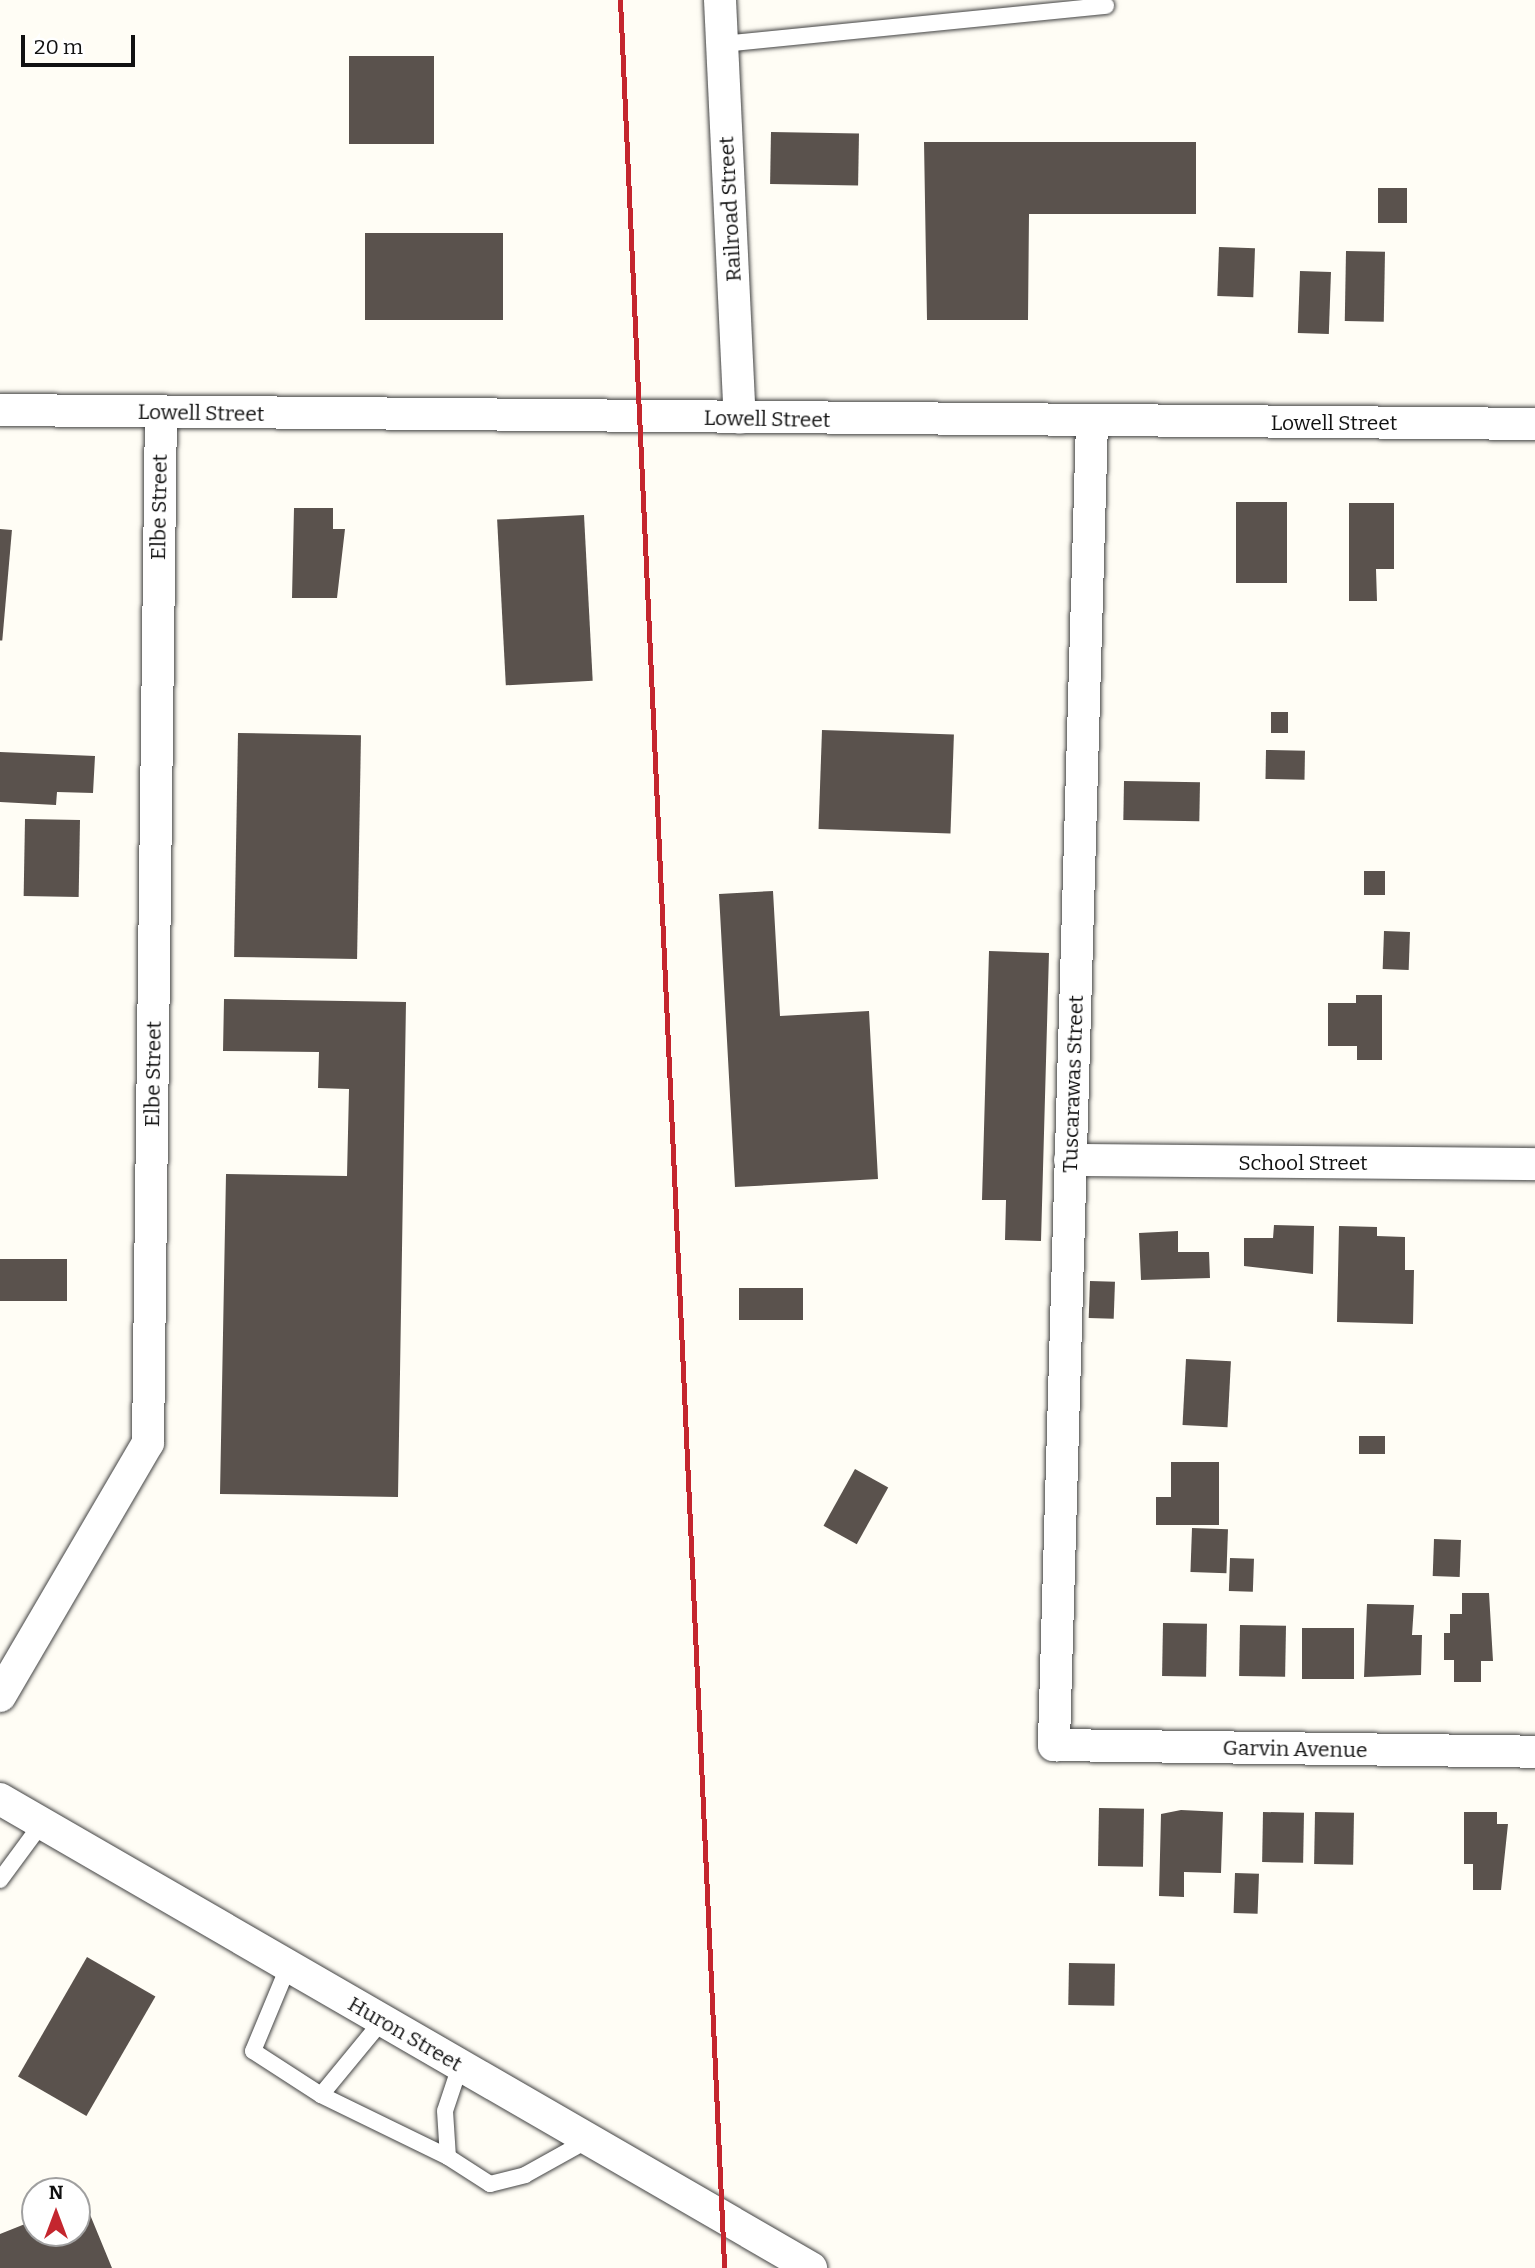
<!DOCTYPE html>
<html>
<head>
<meta charset="utf-8">
<style>
	body { margin:0 }
	#map { position:relative; width:1535px; height:2268px; overflow:hidden; background:#fffdf5; font-family:Bitter,serif }
	div>[style] { position:absolute }
	[style*='--x'] { left:calc(var(--x)*1px); top:calc(var(--y)*1px); width:calc(var(--w)*1px); rotate:calc(var(--a)*1deg) }
	.building>* { inset:0; background:#5a524d; transform-origin:0 0 }
	.roads { filter:drop-shadow(0 0 2px #444) drop-shadow(0 0 2px #444) }
	.service>* { height:16px; margin:-8px; padding:0 8px; transform-origin:8px; border-radius:8px; background:#fff }
	.minor>* { height:32px; margin:-16px; padding:0 16px; transform-origin:16px; border-radius:16px; background:#fff }
	.rail>* { height:5px; margin:-2.5px; padding:0 2.5px; transform-origin:2.5px; border-radius:2.5px; background:#c4262e }
	span { translate:-50% -50%; white-space:nowrap; text-align:center; line-height:1.15; -webkit-text-stroke:7px #fff; paint-order:stroke }
	.street-label { font-size:21px; color:#111 }
	.north { position:absolute; left:21px; top:2177px; width:70px; height:70px; box-sizing:border-box; background:#fff; border:2px solid #a0a0a0; border-radius:50%; rotate:0deg; font-size:19px; font-weight:700; line-height:28px; text-align:center; color:#111 }
	.north::after { content:''; display:block; margin:auto; width:24px; height:32px; background:#c4262e; clip-path:polygon(50% 0,100% 100%,50% 72%,0 100%) }
	.scale { position:absolute; left:21px; top:35px; width:114px; height:32px; box-sizing:border-box; border:4px solid #111; border-top:0; padding-left:9px; font-size:21px; line-height:24px; white-space:nowrap; color:#111; -webkit-text-stroke:5px #fff; paint-order:stroke }
</style>
</head>
<body>
<div id="map">
	<div class="building">
		<div style="left:349px;top:56px;width:85px;height:88px"></div>
		<div style="left:771px;top:132px;width:88px;height:52px;rotate:1deg"></div>
		<div style="clip-path:polygon(924px 142px,1196px 142px,1196px 214px,1029px 214px,1028px 320px,927px 320px)"></div>
		<div style="left:1378px;top:188px;width:29px;height:35px"></div>
		<div style="left:365px;top:233px;width:138px;height:87px"></div>
		<div style="left:1219px;top:247px;width:36px;height:49px;rotate:2deg"></div>
		<div style="left:1346px;top:251px;width:39px;height:70px;rotate:1deg"></div>
		<div style="left:1300px;top:271px;width:31px;height:62px;rotate:2deg"></div>
		<div style="left:1236px;top:502px;width:51px;height:81px"></div>
		<div style="clip-path:polygon(1349px 503px,1394px 503px,1394px 569px,1376px 569px,1377px 601px,1349px 601px)"></div>
		<div style="clip-path:polygon(294px 508px,333px 508px,333px 529px,345px 529px,337px 598px,292px 598px)"></div>
		<div style="left:584px;top:515px;width:166px;height:87px;rotate:87deg"></div>
		<div style="left:0;top:529px;width:12px;height:111px;rotate:5deg"></div>
		<div style="left:1271px;top:712px;width:17px;height:21px"></div>
		<div style="left:822px;top:730px;width:132px;height:99px;rotate:2deg"></div>
		<div style="left:238px;top:733px;width:123px;height:224px;rotate:1deg"></div>
		<div style="left:1266px;top:750px;width:39px;height:29px;rotate:1deg"></div>
		<div style="clip-path:polygon(0 752px,95px 756px,93px 793px,57px 792px,56px 805px,0 802px)"></div>
		<div style="left:1124px;top:781px;width:76px;height:39px;rotate:1deg"></div>
		<div style="left:25px;top:819px;width:55px;height:77px;rotate:1deg"></div>
		<div style="left:1364px;top:871px;width:21px;height:24px"></div>
		<div style="clip-path:polygon(773px 891px,780px 1016px,869px 1011px,878px 1179px,735px 1187px,719px 894px)"></div>
		<div style="left:1384px;top:931px;width:26px;height:38px;rotate:2deg"></div>
		<div style="clip-path:polygon(989px 951px,1049px 953px,1041px 1241px,1005px 1240px,1006px 1200px,982px 1200px)"></div>
		<div style="clip-path:polygon(1356px 995px,1382px 995px,1382px 1060px,1357px 1060px,1357px 1046px,1328px 1046px,1328px 1003px,1356px 1003px)"></div>
		<div style="clip-path:polygon(224px 999px,406px 1002px,398px 1497px,220px 1494px,226px 1174px,347px 1176px,349px 1089px,318px 1088px,319px 1052px,223px 1051px)"></div>
		<div style="clip-path:polygon(1274px 1225px,1314px 1226px,1313px 1274px,1244px 1266px,1244px 1238px,1273px 1238px)"></div>
		<div style="clip-path:polygon(1339px 1226px,1377px 1227px,1377px 1236px,1405px 1237px,1405px 1270px,1414px 1270px,1413px 1324px,1337px 1322px)"></div>
		<div style="clip-path:polygon(1178px 1231px,1178px 1252px,1209px 1252px,1210px 1278px,1141px 1280px,1139px 1233px)"></div>
		<div style="left:0;top:1259px;width:67px;height:42px"></div>
		<div style="left:1090px;top:1281px;width:25px;height:37px;rotate:2deg"></div>
		<div style="left:739px;top:1288px;width:64px;height:32px"></div>
		<div style="left:1186px;top:1359px;width:45px;height:66px;rotate:3deg"></div>
		<div style="left:1359px;top:1436px;width:26px;height:18px"></div>
		<div style="clip-path:polygon(1171px 1462px,1219px 1462px,1219px 1525px,1156px 1525px,1156px 1497px,1171px 1497px)"></div>
		<div style="left:855px;top:1469px;width:38px;height:65px;rotate:29deg"></div>
		<div style="left:1192px;top:1528px;width:36px;height:44px;rotate:2deg"></div>
		<div style="left:1434px;top:1539px;width:27px;height:37px;rotate:2deg"></div>
		<div style="left:1230px;top:1558px;width:24px;height:33px;rotate:2deg"></div>
		<div style="clip-path:polygon(1462px 1593px,1489px 1593px,1493px 1661px,1481px 1661px,1481px 1682px,1454px 1682px,1454px 1660px,1444px 1660px,1444px 1633px,1450px 1633px,1450px 1614px,1462px 1614px)"></div>
		<div style="clip-path:polygon(1367px 1604px,1414px 1605px,1412px 1635px,1422px 1635px,1421px 1675px,1364px 1677px)"></div>
		<div style="left:1163px;top:1623px;width:44px;height:53px;rotate:1deg"></div>
		<div style="left:1240px;top:1625px;width:46px;height:51px;rotate:1deg"></div>
		<div style="left:1302px;top:1628px;width:52px;height:51px"></div>
		<div style="left:1099px;top:1808px;width:45px;height:58px;rotate:1deg"></div>
		<div style="clip-path:polygon(1181px 1810px,1223px 1812px,1221px 1873px,1184px 1872px,1184px 1897px,1159px 1896px,1161px 1814px)"></div>
		<div style="left:1263px;top:1812px;width:41px;height:50px;rotate:1deg"></div>
		<div style="left:1315px;top:1812px;width:39px;height:52px;rotate:1deg"></div>
		<div style="clip-path:polygon(1464px 1812px,1497px 1812px,1497px 1824px,1508px 1824px,1501px 1890px,1473px 1890px,1473px 1864px,1464px 1864px)"></div>
		<div style="left:1235px;top:1873px;width:24px;height:40px;rotate:2deg"></div>
		<div style="left:87px;top:1957px;width:79px;height:138px;rotate:30deg"></div>
		<div style="left:1069px;top:1963px;width:46px;height:42px;rotate:1deg"></div>
		<div style="clip-path:polygon(84px 2200px,112px 2268px,0 2268px,0 2234px,35px 2220px,35px 2233px,77px 2233px,77px 2203px)"></div>
	</div>
	<div class="roads">
		<div class="service">
			<div style="--x:723;--y:44;--w:385;--a:-5.7"></div>
			<div style="--x:0;--y:1880;--w:71;--a:-53.6"></div>
			<div style="--x:288;--y:1967;--w:91;--a:112.6"></div>
			<div style="--x:253;--y:2051;--w:81;--a:32.9"></div>
			<div style="--x:321;--y:2095;--w:96;--a:-50.5"></div>
			<div style="--x:460;--y:2066;--w:47;--a:108.4"></div>
			<div style="--x:445;--y:2111;--w:46;--a:86.3"></div>
			<div style="--x:448;--y:2157;--w:50;--a:32.7"></div>
			<div style="--x:490;--y:2184;--w:36;--a:-14"></div>
			<div style="--x:525;--y:2175;--w:72;--a:-29.1"></div>
			<div style="--x:321;--y:2095;--w:141;--a:26"></div>
		</div>
		<div class="minor">
			<div style="--x:720;--y:0;--w:418;--a:87.3"></div>
			<div style="--x:0;--y:410;--w:1535;--a:0.52"></div>
			<div style="--x:1092;--y:422;--w:1324;--a:91.65"></div>
			<div style="--x:1054;--y:1745;--w:481;--a:0.8"></div>
			<div style="--x:1070;--y:1160;--w:465;--a:0.5"></div>
			<div style="--x:0;--y:1696;--w:293;--a:-59.7"></div>
			<div style="--x:148;--y:1443;--w:1031;--a:-89.28"></div>
			<div style="--x:0;--y:1799;--w:937;--a:30.04"></div>
		</div>
	</div>
	<div class="rail">
		<div style="--x:620;--y:0;--w:2270;--a:87.37"></div>
	</div>
	<div class="street-label">
		<span style="left:730px;top:209px;rotate:-93deg">Railroad Street</span>
		<span style="left:201px;top:413px;rotate:1deg">Lowell Street</span>
		<span style="left:767px;top:419px;rotate:1deg">Lowell Street</span>
		<span style="left:1334px;top:423px">Lowell Street</span>
		<span style="left:159px;top:507px;rotate:-89deg">Elbe Street</span>
		<span style="left:153px;top:1074px;rotate:-89deg">Elbe Street</span>
		<span style="left:1073px;top:1084px;rotate:-88deg">Tuscarawas Street</span>
		<span style="left:1303px;top:1163px">School Street</span>
		<span style="left:1295px;top:1749px;rotate:1deg">Garvin Avenue</span>
		<span style="left:405px;top:2034px;rotate:30deg">Huron Street</span>
	</div>
	<div class="north">N</div>
	<div class="scale">20 m</div>
</div>
</body>
</html>
